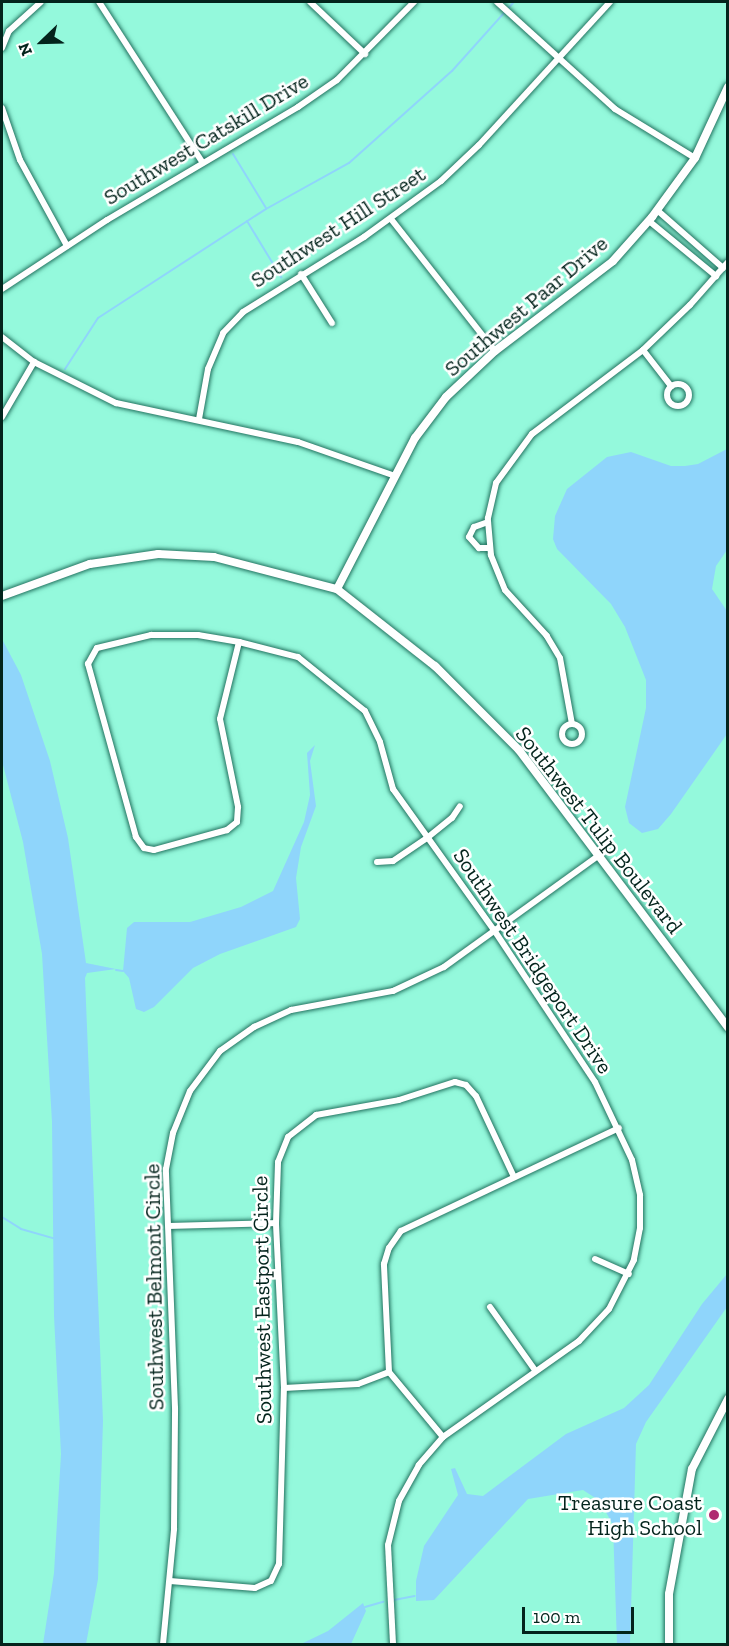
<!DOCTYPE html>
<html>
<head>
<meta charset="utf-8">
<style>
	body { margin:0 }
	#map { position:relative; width:729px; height:1646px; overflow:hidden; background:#94f9dc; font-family:"Zilla Slab",serif }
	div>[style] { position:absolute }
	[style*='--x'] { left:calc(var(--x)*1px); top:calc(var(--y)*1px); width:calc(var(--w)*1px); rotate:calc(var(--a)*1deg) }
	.water>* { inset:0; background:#8fd5fb }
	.stream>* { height:2px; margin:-1px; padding:0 1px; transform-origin:1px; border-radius:1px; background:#8fd5fb }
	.roads { filter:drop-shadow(0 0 2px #237360) drop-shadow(0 0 2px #237360) }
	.street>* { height:6px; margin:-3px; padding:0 3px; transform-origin:3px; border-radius:3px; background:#fff }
	.street>.ring { margin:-3px; padding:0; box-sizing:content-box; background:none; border:6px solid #fff; border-radius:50% }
	.secondary>* { height:8px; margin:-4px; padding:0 4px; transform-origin:4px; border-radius:4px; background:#fff }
	.dots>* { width:16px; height:16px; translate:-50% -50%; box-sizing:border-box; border:3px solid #fff; border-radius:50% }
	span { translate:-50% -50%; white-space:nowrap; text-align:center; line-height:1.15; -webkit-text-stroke:5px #fff; paint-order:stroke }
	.street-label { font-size:22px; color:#03241c }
	.poi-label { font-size:22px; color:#03241c }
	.right { translate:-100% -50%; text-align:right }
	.frame { position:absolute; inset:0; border:3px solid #03241c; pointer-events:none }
	.north { position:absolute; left:12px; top:12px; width:60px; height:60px; -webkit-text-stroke:4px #fff; paint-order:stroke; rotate:247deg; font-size:16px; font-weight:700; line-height:24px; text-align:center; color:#03241c }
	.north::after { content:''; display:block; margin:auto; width:21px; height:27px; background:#03241c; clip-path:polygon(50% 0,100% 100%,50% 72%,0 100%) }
	.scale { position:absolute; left:522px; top:1607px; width:112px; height:27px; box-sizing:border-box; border:3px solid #03241c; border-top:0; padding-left:8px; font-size:18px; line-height:21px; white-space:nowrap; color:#03241c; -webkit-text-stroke:4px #fff; paint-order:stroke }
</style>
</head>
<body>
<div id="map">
	<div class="water">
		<div style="clip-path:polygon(727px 449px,727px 550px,716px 566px,712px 589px,727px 611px,727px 734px,671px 814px,658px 829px,642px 833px,629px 823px,625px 807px,646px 708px,646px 680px,625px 627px,611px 604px,557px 549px,553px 539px,555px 516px,567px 489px,607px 457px,631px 452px,671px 466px,685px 466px,698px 464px)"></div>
		<div style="clip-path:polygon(2px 639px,21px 675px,50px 761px,68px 838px,86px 963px,116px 969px,87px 973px,85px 978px,103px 1421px,98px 1579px,86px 1644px,43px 1644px,54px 1573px,61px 1454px,54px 1316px,52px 1122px,42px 954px,23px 842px,2px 761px)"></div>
		<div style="clip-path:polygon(315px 745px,310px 761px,316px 806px,301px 847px,296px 878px,300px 919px,296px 927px,220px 954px,193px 968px,154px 1007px,144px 1012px,136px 1009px,129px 978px,123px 971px,127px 928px,134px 922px,190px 922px,241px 907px,273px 891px,304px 822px,310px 795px,307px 753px)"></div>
		<div style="clip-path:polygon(727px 1274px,727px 1307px,646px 1422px,636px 1444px,630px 1644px,617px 1644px,613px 1525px,600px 1501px,583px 1490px,528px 1499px,434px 1600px,416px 1601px,416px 1581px,424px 1546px,458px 1495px,451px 1469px,455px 1468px,467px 1494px,483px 1496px,566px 1434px,624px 1408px,649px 1385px,702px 1304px)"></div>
		<div style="clip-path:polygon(363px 1603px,366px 1611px,351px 1644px,301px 1644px,328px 1631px)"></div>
	</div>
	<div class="stream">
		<div style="--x:233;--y:154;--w:63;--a:58.6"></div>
		<div style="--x:247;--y:221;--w:66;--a:58.7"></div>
		<div style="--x:65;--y:369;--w:61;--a:-57.1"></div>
		<div style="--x:98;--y:318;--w:200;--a:-33"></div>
		<div style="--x:266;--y:209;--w:95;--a:-29"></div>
		<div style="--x:349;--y:163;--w:138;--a:-41.8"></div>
		<div style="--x:452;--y:71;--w:93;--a:-48.1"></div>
		<div style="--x:116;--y:970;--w:7;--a:8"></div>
		<div style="--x:2;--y:1217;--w:22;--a:32"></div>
		<div style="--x:21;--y:1229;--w:35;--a:16"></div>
		<div style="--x:394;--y:1600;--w:21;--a:-11"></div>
		<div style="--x:365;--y:1607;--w:19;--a:-16"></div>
	</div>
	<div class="roads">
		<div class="street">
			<div style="--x:99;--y:2;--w:190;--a:57.2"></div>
			<div style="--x:310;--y:2;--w:76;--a:43.4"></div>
			<div style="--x:497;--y:2;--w:159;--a:42.2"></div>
			<div style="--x:615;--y:109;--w:94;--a:31.5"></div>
			<div style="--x:2;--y:48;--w:18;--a:-68"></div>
			<div style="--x:9;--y:31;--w:43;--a:-42.2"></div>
			<div style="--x:2;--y:108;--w:55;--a:70.9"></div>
			<div style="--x:20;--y:160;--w:98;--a:61.3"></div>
			<div style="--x:657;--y:210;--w:88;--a:41.3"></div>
			<div style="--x:391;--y:219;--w:168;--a:51.8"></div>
			<div style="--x:649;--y:221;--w:87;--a:39.4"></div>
			<div style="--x:301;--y:274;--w:58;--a:57.7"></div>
			<div style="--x:2;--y:289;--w:126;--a:-33.3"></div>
			<div style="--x:107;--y:220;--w:222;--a:-30.6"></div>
			<div style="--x:298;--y:107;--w:47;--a:-34.7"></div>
			<div style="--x:337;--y:80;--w:110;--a:-45.4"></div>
			<div style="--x:2;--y:337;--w:41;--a:38"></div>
			<div style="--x:34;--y:362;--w:92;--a:26.6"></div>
			<div style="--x:116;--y:403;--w:186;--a:12.1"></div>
			<div style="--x:298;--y:442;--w:103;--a:19.3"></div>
			<div style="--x:643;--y:350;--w:46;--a:52.1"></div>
			<div class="ring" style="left:667px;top:384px;width:16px;height:16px"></div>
			<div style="--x:2;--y:417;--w:64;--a:-59.8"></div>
			<div style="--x:199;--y:419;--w:51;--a:-79.8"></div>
			<div style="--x:208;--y:369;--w:39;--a:-67"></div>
			<div style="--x:223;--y:333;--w:29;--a:-46"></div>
			<div style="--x:243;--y:312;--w:142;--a:-31.8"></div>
			<div style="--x:364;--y:237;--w:95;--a:-36"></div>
			<div style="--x:441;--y:181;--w:52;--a:-43.5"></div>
			<div style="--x:479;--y:145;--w:194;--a:-47.5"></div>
			<div style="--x:488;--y:522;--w:15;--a:160"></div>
			<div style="--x:474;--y:527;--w:11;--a:117"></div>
			<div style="--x:469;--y:537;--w:15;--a:48"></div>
			<div style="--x:479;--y:548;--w:11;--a:0"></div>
			<div style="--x:151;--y:635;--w:47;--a:0"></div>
			<div style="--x:198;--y:635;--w:42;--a:9.7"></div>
			<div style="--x:239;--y:642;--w:79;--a:103.9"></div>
			<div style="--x:220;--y:719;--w:90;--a:78.4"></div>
			<div style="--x:238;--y:807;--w:15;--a:94"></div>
			<div style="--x:237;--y:822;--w:13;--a:141"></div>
			<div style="--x:227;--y:830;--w:76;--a:164.7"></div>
			<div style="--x:154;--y:850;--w:10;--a:-169"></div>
			<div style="--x:144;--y:848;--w:14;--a:-126"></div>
			<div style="--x:136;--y:837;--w:180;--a:-105.5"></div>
			<div style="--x:88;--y:664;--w:18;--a:-61"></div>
			<div style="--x:97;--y:648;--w:56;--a:-13.5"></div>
			<div style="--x:239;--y:642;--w:61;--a:14.3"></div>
			<div style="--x:298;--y:657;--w:86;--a:38.9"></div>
			<div style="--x:365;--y:711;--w:34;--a:64"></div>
			<div style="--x:380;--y:742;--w:49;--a:74.5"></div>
			<div style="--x:393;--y:789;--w:173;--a:54.4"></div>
			<div style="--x:494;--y:930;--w:182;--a:56.4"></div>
			<div style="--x:595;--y:1082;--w:86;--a:64.6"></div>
			<div style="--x:632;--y:1160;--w:36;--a:77"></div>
			<div style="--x:640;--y:1195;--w:33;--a:90"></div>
			<div style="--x:640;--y:1228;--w:33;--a:101"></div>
			<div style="--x:634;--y:1260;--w:55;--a:117"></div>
			<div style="--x:609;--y:1309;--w:44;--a:133.2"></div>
			<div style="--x:579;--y:1341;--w:166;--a:144.8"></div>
			<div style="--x:443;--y:1437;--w:37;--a:131"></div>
			<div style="--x:419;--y:1465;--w:41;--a:119.1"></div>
			<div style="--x:399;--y:1501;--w:45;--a:104"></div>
			<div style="--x:388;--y:1545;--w:99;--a:87.1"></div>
			<div class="ring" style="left:562px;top:724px;width:14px;height:14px"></div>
			<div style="--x:572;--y:724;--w:67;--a:-100.3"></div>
			<div style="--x:560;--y:658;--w:26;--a:-121"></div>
			<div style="--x:547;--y:636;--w:62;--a:-132.4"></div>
			<div style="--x:505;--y:590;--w:38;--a:-112"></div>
			<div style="--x:491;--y:555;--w:37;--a:-95"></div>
			<div style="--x:488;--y:518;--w:36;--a:-77"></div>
			<div style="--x:496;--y:483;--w:61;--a:-53.7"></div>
			<div style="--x:532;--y:434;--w:139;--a:-37.1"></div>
			<div style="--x:643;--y:350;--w:65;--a:-43.8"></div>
			<div style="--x:690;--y:305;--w:57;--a:-48.5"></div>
			<div style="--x:377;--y:862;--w:16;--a:-4"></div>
			<div style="--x:393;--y:861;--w:41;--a:-34.1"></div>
			<div style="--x:427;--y:838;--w:32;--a:-39"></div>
			<div style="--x:452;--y:818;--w:14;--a:-56"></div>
			<div style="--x:171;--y:1226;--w:105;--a:-1.6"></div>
			<div style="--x:595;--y:1259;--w:37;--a:24"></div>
			<div style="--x:490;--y:1307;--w:77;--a:54.5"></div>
			<div style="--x:284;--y:1388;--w:74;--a:-3.1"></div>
			<div style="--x:358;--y:1384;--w:33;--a:-21"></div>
			<div style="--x:443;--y:1437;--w:85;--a:-129.7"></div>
			<div style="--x:389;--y:1372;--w:108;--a:-92.7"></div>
			<div style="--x:384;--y:1264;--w:17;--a:-73"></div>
			<div style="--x:389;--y:1248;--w:21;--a:-55"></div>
			<div style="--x:401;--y:1231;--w:241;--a:-25.3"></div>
			<div style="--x:170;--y:1581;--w:85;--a:4.7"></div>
			<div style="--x:255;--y:1588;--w:17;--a:-24"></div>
			<div style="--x:271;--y:1581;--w:19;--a:-65"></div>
			<div style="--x:279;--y:1564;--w:176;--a:-88.4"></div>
			<div style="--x:284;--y:1388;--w:165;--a:-92.8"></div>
			<div style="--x:276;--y:1223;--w:61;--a:-88.1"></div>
			<div style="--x:278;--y:1162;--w:27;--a:-68"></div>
			<div style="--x:288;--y:1137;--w:36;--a:-38"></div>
			<div style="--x:316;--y:1115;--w:84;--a:-10.2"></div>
			<div style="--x:399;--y:1100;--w:59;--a:-17.8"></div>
			<div style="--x:455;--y:1082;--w:11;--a:15"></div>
			<div style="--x:466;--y:1085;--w:15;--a:48"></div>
			<div style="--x:476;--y:1096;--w:89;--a:64.9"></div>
			<div style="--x:163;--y:1644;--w:116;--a:-84.5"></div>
			<div style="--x:174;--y:1529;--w:121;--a:-89.5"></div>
			<div style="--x:175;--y:1408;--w:239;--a:-92.2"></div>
			<div style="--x:166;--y:1169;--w:37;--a:-79"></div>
			<div style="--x:173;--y:1133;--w:45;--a:-68"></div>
			<div style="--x:190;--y:1091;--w:50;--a:-53.1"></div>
			<div style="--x:220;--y:1051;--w:42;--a:-35.2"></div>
			<div style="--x:254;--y:1027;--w:41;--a:-24.7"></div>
			<div style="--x:291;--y:1010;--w:104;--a:-10.6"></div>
			<div style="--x:393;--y:991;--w:56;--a:-25.2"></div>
			<div style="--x:444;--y:967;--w:190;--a:-35.8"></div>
		</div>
		<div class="secondary">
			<div style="--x:337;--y:589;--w:170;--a:-62.7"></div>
			<div style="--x:415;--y:438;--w:51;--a:-52.9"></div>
			<div style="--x:446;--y:397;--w:67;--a:-43.2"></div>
			<div style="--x:495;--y:351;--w:148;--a:-37.3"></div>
			<div style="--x:613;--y:261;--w:59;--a:-48.4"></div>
			<div style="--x:652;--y:217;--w:73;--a:-53.9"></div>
			<div style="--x:695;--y:158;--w:78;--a:-65.1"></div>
			<div style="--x:2;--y:596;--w:94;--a:-20"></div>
			<div style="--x:90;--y:564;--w:69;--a:-8.4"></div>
			<div style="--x:158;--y:554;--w:56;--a:3.1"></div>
			<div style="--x:214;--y:557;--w:127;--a:14.6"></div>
			<div style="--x:337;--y:589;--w:125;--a:38.2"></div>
			<div style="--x:435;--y:666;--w:119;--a:45"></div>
			<div style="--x:519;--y:750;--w:347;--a:53"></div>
			<div style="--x:669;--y:1644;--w:50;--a:-90"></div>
			<div style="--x:669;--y:1594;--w:127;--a:-79.6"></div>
			<div style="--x:692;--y:1469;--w:79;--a:-62.8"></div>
		</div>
	</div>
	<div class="dots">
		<div style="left:714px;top:1515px;background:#af2a70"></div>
	</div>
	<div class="street-label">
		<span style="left:206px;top:139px;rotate:-31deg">Southwest Catskill Drive</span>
		<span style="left:338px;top:227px;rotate:-33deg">Southwest Hill Street</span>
		<span style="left:526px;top:306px;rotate:-40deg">Southwest Paar Drive</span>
		<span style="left:599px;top:830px;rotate:52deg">Southwest Tulip Boulevard</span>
		<span style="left:533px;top:961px;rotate:56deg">Southwest Bridgeport Drive</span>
		<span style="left:154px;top:1287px;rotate:-91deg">Southwest Belmont Circle</span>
		<span style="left:262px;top:1300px;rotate:-91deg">Southwest Eastport Circle</span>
	</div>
	<div class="poi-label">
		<span class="right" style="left:702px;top:1515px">Treasure Coast<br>High School</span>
	</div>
	<div class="frame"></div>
	<div class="north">N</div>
	<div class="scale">100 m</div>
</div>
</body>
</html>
